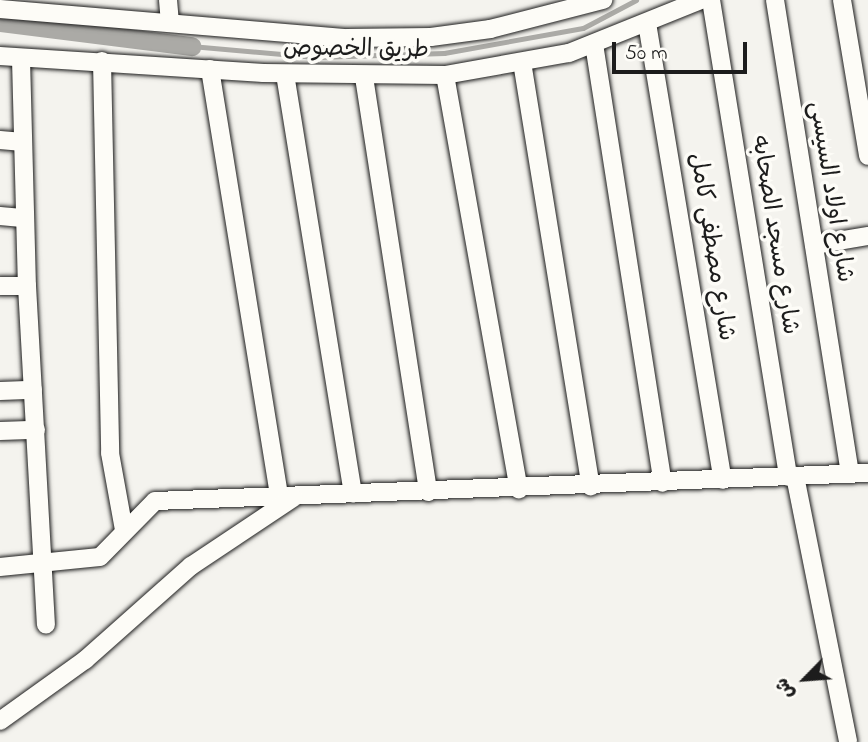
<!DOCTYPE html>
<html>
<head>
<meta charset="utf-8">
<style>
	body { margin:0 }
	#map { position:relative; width:868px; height:742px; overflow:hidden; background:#f4f3ee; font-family:"Indie Flower","Playpen Sans Arabic",sans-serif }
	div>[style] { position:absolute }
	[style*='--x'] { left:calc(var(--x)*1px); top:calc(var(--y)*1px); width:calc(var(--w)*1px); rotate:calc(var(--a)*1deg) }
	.stream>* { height:5px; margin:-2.5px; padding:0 2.5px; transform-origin:2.5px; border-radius:2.5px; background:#abaaa6 }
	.canal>* { height:19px; margin:-9.5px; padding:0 9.5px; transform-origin:9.5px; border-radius:9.5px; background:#abaaa6 }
	.roads { filter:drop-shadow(0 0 2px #1c1c1c) drop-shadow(0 0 2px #1c1c1c) }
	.street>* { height:18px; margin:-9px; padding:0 9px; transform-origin:9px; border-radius:9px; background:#fdfcf7 }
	span { translate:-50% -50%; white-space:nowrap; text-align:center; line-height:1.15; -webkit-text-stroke:7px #fdfcf7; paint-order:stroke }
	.street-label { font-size:24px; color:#1c1c1c }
	.north { position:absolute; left:770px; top:644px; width:70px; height:70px; -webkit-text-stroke:5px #fdfcf7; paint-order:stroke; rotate:245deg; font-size:19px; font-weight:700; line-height:28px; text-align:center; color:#1c1c1c }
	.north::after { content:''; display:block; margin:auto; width:24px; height:32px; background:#1c1c1c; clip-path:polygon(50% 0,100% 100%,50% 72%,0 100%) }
	.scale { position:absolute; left:612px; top:42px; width:135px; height:32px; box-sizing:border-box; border:4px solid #1c1c1c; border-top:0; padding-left:9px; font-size:21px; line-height:24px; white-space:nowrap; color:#1c1c1c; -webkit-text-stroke:5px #fdfcf7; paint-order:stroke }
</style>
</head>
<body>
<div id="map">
	<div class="stream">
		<div style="--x:191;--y:46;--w:125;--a:5"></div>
		<div style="--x:316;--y:57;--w:128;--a:-1.8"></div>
		<div style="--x:444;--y:53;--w:141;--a:-10.2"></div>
		<div style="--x:583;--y:28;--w:60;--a:-27.8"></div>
	</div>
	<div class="canal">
		<div style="--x:0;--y:22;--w:193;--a:7.2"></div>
	</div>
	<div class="roads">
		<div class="street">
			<div style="--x:168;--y:0;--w:22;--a:85"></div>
			<div style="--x:711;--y:0;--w:483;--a:80.8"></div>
			<div style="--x:775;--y:0;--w:480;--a:81"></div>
			<div style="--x:842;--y:0;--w:158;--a:80.5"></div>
			<div style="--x:0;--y:9;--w:348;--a:4.8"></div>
			<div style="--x:347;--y:38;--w:84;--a:-0.7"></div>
			<div style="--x:431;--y:37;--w:60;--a:-7.7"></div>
			<div style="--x:490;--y:29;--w:117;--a:-14.4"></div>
			<div style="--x:647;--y:23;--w:463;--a:80.6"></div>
			<div style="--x:594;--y:44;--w:444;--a:81.1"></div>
			<div style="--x:0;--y:56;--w:264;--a:3.7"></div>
			<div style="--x:263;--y:73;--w:182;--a:0.6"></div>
			<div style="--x:445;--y:75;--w:126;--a:-10.1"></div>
			<div style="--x:569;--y:53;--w:142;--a:-21.9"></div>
			<div style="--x:21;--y:59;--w:227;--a:88.5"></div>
			<div style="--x:27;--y:286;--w:339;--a:86.8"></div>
			<div style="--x:102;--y:61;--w:392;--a:88.8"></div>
			<div style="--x:110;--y:453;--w:78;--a:79.7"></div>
			<div style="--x:522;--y:62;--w:430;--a:80.8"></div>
			<div style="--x:210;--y:69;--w:434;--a:80.8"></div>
			<div style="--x:285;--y:74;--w:425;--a:80.8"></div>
			<div style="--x:445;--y:75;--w:421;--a:79.9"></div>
			<div style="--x:364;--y:77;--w:420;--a:81.2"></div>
			<div style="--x:0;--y:140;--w:23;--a:5"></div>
			<div style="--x:0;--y:216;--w:25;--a:5"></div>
			<div style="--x:814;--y:245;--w:55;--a:-9.5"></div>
			<div style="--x:0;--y:286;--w:27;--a:0"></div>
			<div style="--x:0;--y:391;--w:33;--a:-2"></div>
			<div style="--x:0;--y:431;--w:36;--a:-2"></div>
			<div style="--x:795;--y:476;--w:271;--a:78.7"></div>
			<div style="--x:0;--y:567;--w:100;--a:-5.7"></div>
			<div style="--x:100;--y:557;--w:78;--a:-45.5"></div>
			<div style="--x:155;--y:501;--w:714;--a:-2.25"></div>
			<div style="--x:0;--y:721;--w:105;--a:-35.7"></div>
			<div style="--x:85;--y:660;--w:142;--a:-41.6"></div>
			<div style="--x:191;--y:566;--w:123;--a:-33.7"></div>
		</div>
	</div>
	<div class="street-label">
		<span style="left:356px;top:50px;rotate:1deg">طريق الخصوص</span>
		<span style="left:830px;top:192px;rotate:81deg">شارع اولاد السيسى</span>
		<span style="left:774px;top:235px;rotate:81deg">شارع مسجد الصحابه</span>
		<span style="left:711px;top:247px;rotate:81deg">شارع مصطفى كامل</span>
	</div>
	<div class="north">ش</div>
	<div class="scale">50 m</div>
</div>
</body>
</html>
